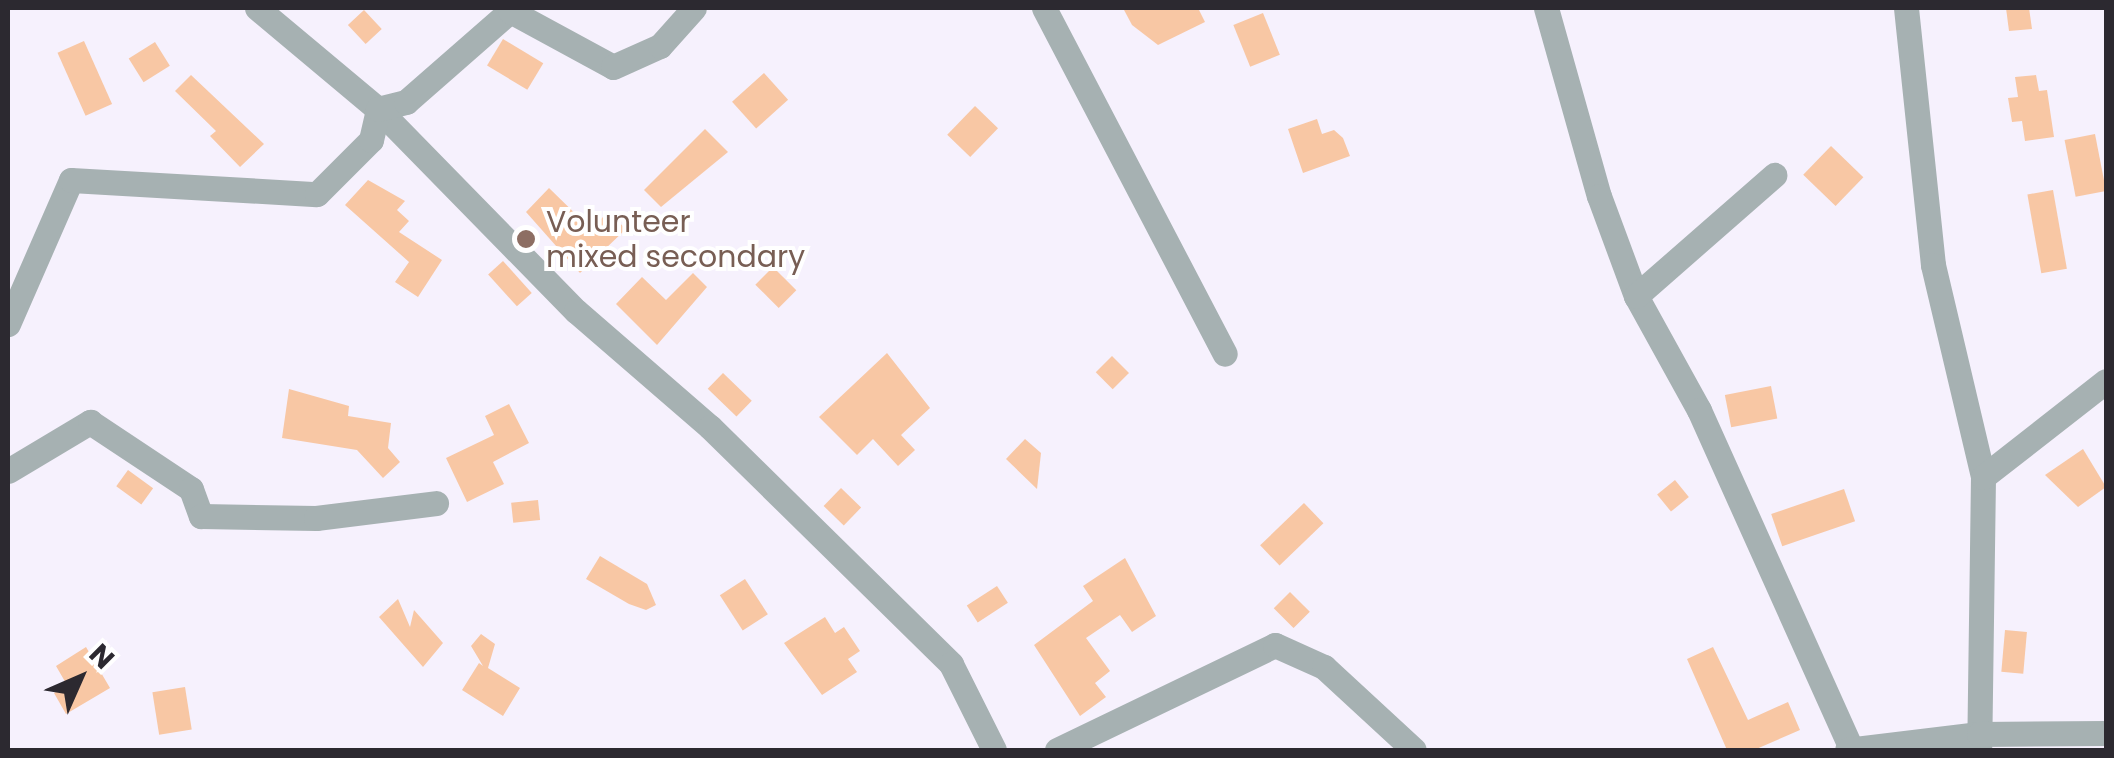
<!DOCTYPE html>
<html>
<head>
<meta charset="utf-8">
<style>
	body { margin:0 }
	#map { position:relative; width:2114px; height:758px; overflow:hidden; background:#f6f1fd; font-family:Poppins,sans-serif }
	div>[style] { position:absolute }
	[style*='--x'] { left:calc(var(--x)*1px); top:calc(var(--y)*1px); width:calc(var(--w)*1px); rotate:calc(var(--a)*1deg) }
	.building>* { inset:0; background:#f8c7a4; transform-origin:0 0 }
	.minor>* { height:25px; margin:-12.5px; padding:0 12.5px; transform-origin:12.5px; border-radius:12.5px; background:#a6b1b2 }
	.dots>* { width:28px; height:28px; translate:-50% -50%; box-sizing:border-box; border:5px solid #fff; border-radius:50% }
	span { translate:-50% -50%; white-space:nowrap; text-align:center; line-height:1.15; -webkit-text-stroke:8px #fff; paint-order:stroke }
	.education-label { font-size:30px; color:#785e54 }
	.left { translate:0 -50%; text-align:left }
	.frame { position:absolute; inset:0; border:10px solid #2c2930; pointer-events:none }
	.north { position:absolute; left:30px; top:628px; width:100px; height:100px; -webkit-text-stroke:8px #fff; paint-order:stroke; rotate:45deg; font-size:28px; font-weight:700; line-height:40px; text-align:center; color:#2c2930 }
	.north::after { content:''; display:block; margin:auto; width:35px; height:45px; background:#2c2930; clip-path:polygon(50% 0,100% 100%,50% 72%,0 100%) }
</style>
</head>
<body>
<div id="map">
	<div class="building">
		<div style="clip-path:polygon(1123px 8px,1198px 8px,1205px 22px,1158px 45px,1132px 25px)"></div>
		<div style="clip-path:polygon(2006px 8px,2029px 8px,2032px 29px,2009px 31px)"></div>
		<div style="left:364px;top:10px;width:26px;height:22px;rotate:47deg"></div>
		<div style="left:1263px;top:13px;width:45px;height:32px;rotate:68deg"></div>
		<div style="left:503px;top:39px;width:47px;height:31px;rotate:31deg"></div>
		<div style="left:84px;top:41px;width:69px;height:29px;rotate:66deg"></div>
		<div style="left:155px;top:42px;width:28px;height:31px;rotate:58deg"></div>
		<div style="left:764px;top:73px;width:36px;height:43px;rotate:48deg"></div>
		<div style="clip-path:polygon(191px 75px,264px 144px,240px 167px,210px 136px,216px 131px,175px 91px)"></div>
		<div style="clip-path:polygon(2036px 75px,2039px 91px,2047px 90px,2054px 137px,2025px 141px,2022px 121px,2012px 122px,2008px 98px,2018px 97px,2015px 77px)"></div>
		<div style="left:975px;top:106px;width:32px;height:40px;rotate:44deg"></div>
		<div style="clip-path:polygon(1317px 119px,1322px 134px,1334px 130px,1343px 138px,1350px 156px,1303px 173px,1288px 129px)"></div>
		<div style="clip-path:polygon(705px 129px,728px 152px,661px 207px,644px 190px)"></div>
		<div style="left:2095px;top:134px;width:58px;height:31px;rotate:79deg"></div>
		<div style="left:1831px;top:146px;width:45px;height:40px;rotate:44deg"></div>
		<div style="clip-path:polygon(368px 180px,405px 201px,397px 210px,409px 221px,399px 232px,442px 260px,418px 297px,395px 282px,409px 262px,345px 205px)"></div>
		<div style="clip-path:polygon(549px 188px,591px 229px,608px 212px,626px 229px,580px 273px,526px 212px)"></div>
		<div style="left:2053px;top:190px;width:80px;height:26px;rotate:80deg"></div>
		<div style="left:503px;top:261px;width:43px;height:20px;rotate:48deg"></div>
		<div style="left:773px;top:267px;width:33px;height:25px;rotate:45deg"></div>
		<div style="clip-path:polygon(693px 273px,707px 287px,657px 345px,616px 304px,642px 277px,666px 300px)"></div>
		<div style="clip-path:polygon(887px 353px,930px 408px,901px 435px,915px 450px,898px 466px,873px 439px,857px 455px,819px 417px)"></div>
		<div style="left:1112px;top:356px;width:24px;height:23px;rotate:45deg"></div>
		<div style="left:723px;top:373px;width:40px;height:22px;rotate:44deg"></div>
		<div style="left:1771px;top:386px;width:33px;height:47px;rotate:79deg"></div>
		<div style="clip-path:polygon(289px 389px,349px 406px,348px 416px,391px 423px,388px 448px,400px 462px,383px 478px,357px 450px,282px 438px)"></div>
		<div style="clip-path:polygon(509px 404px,529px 443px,493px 462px,504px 484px,467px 502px,446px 458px,494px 435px,485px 416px)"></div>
		<div style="clip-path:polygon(1025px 439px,1041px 453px,1037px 489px,1006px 459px)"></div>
		<div style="clip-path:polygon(2083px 449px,2106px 487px,2078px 507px,2045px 475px)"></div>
		<div style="left:128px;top:470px;width:31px;height:20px;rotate:36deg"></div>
		<div style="left:1675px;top:480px;width:22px;height:23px;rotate:51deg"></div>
		<div style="left:841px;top:488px;width:28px;height:25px;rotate:44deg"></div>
		<div style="left:1844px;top:489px;width:34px;height:77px;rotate:71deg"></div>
		<div style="left:538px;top:500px;width:20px;height:27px;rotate:84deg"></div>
		<div style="left:1304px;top:503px;width:28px;height:61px;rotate:46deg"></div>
		<div style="clip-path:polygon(600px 556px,647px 584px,656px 605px,646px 610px,629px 604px,586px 579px)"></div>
		<div style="clip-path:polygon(1125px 558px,1156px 616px,1132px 632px,1120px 615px,1086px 638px,1110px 671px,1095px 683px,1106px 697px,1080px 716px,1034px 645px,1093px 601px,1083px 586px)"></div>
		<div style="left:745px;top:579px;width:42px;height:30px;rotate:57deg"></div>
		<div style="left:997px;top:586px;width:20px;height:36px;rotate:57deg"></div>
		<div style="left:1290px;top:592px;width:28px;height:23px;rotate:45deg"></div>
		<div style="clip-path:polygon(398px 599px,410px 627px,414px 610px,443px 643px,423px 667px,379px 617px)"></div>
		<div style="clip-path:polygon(825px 617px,835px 633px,844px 627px,860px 651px,848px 659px,857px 672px,822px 695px,784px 643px)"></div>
		<div style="left:2005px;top:630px;width:22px;height:42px;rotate:5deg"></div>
		<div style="clip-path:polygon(481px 634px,495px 644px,488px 668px,520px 688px,503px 716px,462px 690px,479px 663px,483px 666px,471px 646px)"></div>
		<div style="clip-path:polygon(86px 647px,110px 688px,66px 714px,54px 693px,67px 685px,56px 666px)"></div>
		<div style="clip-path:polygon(1713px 647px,1748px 720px,1788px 702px,1800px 730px,1754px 750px,1727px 750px,1687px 659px)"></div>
		<div style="left:185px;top:687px;width:43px;height:33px;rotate:81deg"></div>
	</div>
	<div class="minor">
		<div style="--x:257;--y:8;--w:158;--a:39.9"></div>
		<div style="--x:378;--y:109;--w:283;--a:45.6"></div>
		<div style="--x:576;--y:311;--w:177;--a:40.9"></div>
		<div style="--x:710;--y:427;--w:338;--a:44.5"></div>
		<div style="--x:951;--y:664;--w:96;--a:63.4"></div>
		<div style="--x:1044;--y:8;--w:390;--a:62.4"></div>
		<div style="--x:1546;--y:8;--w:195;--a:74.3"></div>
		<div style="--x:1599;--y:196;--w:107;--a:69.7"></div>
		<div style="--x:1636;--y:296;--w:130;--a:61.1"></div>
		<div style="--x:1699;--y:410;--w:372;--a:65.8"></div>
		<div style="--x:1906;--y:8;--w:258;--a:84"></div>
		<div style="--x:1933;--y:265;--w:218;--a:76.7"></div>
		<div style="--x:1983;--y:477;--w:273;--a:90.8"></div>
		<div style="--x:1636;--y:296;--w:184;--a:-41.2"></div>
		<div style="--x:8;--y:324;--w:157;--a:-66.4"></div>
		<div style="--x:71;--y:180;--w:246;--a:3.3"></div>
		<div style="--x:317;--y:194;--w:76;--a:-45"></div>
		<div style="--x:371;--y:140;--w:32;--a:-77"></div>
		<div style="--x:378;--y:109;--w:29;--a:-14"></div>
		<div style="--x:406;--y:102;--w:138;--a:-41.2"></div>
		<div style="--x:510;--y:11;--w:117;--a:28.5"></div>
		<div style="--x:613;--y:67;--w:51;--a:-24.1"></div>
		<div style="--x:660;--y:46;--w:51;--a:-48.2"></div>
		<div style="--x:8;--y:471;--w:96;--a:-30.9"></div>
		<div style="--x:90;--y:422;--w:121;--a:33.6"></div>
		<div style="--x:191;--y:489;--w:29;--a:70"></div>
		<div style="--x:201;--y:516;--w:115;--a:1"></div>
		<div style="--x:316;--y:518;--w:121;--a:-7.1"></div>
		<div style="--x:1983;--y:477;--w:156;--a:-38"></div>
		<div style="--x:1057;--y:750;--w:242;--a:-25.7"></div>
		<div style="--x:1275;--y:645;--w:54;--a:24.2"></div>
		<div style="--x:1324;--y:667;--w:122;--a:42.7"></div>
		<div style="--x:1847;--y:750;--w:133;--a:-6.9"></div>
		<div style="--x:1979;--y:734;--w:127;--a:-0.5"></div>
	</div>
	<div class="dots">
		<div style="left:526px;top:239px;background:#8d6e63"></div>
	</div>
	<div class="education-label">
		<span class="left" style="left:546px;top:239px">Volunteer<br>mixed secondary</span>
	</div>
	<div class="frame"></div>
	<div class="north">N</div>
</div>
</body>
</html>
